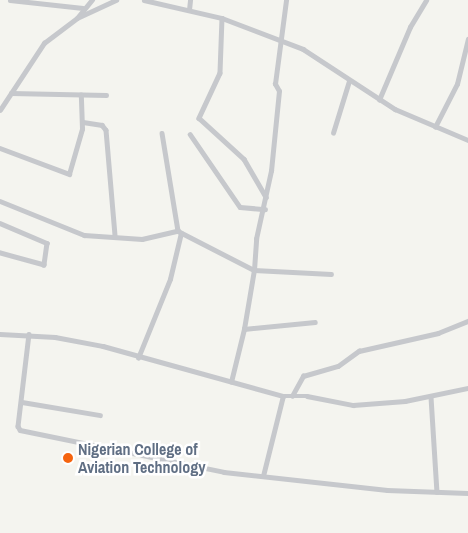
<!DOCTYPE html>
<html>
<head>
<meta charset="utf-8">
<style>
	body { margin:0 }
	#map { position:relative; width:468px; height:533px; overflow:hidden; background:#f4f4ef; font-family:"Archivo Narrow",sans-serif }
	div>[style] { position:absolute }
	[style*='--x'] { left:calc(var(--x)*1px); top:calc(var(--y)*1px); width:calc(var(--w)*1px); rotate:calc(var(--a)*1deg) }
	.minor>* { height:4.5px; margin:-2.25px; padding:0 2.25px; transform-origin:2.25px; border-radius:2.25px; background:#c6c8cc }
	.dots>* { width:14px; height:14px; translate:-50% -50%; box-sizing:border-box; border:2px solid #fff; border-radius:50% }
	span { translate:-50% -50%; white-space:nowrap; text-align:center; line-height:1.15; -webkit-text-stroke:5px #fff; paint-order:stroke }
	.poi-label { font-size:16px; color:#606f84; font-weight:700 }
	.left { translate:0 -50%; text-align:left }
</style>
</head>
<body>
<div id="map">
	<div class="minor">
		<div style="--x:10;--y:0;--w:73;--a:6.3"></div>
		<div style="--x:144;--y:0;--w:80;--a:13"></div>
		<div style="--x:222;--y:18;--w:87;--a:20.9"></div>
		<div style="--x:303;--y:49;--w:110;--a:33.1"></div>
		<div style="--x:395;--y:109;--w:79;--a:23"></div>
		<div style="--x:189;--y:10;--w:10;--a:-84"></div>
		<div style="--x:78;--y:17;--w:22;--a:-51"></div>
		<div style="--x:222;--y:18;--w:55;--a:92.1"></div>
		<div style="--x:220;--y:73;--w:50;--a:115"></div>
		<div style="--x:199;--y:118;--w:61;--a:42.3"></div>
		<div style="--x:244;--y:159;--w:44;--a:59.9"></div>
		<div style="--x:11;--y:93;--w:95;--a:1.2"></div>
		<div style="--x:379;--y:100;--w:79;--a:-67"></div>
		<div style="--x:410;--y:27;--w:31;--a:-59"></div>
		<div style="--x:0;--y:110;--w:80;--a:-56.7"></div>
		<div style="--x:44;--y:43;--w:41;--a:-37.1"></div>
		<div style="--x:77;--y:18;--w:43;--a:-24.8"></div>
		<div style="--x:83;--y:122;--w:19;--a:9"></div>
		<div style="--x:102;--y:125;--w:6;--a:51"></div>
		<div style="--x:106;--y:130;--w:105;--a:85.1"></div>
		<div style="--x:435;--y:127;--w:48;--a:-62.9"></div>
		<div style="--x:457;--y:84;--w:46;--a:-76.3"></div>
		<div style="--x:162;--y:133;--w:99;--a:80.7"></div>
		<div style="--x:333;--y:133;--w:54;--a:-72.9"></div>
		<div style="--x:190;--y:134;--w:88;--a:55.6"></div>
		<div style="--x:240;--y:207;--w:25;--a:5"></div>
		<div style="--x:0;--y:148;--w:74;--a:20.6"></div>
		<div style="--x:69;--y:174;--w:47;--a:-73.9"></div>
		<div style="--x:82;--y:129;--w:34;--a:-92"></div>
		<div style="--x:0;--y:201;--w:91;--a:22"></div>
		<div style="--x:84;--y:235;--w:58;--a:3.9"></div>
		<div style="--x:142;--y:239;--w:37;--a:-13"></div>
		<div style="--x:178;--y:231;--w:85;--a:27.2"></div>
		<div style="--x:254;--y:270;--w:77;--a:3"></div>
		<div style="--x:0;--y:223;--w:51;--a:23.1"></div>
		<div style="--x:47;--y:243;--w:22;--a:98"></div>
		<div style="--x:44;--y:265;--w:46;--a:-164.7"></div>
		<div style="--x:244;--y:329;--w:71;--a:-5.6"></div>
		<div style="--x:0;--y:334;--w:55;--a:3.1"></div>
		<div style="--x:55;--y:337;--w:49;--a:10.6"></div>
		<div style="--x:103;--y:346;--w:187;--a:15.5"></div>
		<div style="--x:283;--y:396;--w:24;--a:0"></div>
		<div style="--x:307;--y:396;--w:47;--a:11.1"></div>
		<div style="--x:353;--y:405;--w:52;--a:-4.4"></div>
		<div style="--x:405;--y:401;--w:64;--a:-11.7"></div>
		<div style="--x:29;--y:334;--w:93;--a:96.8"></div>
		<div style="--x:18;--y:426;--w:4;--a:63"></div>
		<div style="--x:20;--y:430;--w:208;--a:11.6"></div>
		<div style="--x:224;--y:472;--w:164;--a:6.3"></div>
		<div style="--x:387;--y:490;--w:81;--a:2.1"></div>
		<div style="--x:138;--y:358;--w:85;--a:-67.9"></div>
		<div style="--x:170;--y:279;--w:47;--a:-76.6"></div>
		<div style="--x:231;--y:382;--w:55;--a:-76.2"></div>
		<div style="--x:244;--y:329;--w:60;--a:-80.4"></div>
		<div style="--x:254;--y:270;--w:31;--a:-86"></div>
		<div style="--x:256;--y:239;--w:70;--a:-77.6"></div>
		<div style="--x:271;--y:171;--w:80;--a:-84.3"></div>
		<div style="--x:279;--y:91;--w:8;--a:-120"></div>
		<div style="--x:275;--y:84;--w:85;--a:-82.5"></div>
		<div style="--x:292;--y:396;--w:23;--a:-61"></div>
		<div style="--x:303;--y:376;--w:36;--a:-16"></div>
		<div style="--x:338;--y:366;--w:26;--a:-36"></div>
		<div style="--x:359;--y:351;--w:81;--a:-12.8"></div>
		<div style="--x:438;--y:333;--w:32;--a:-22"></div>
		<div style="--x:431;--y:397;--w:95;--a:86.4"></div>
		<div style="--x:22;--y:402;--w:79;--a:9.5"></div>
		<div style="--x:263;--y:476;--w:82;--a:-76"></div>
	</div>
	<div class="dots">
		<div style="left:68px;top:458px;background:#f5640f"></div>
	</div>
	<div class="poi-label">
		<span class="left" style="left:78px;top:458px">Nigerian College of<br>Aviation Technology</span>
	</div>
</div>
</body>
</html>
